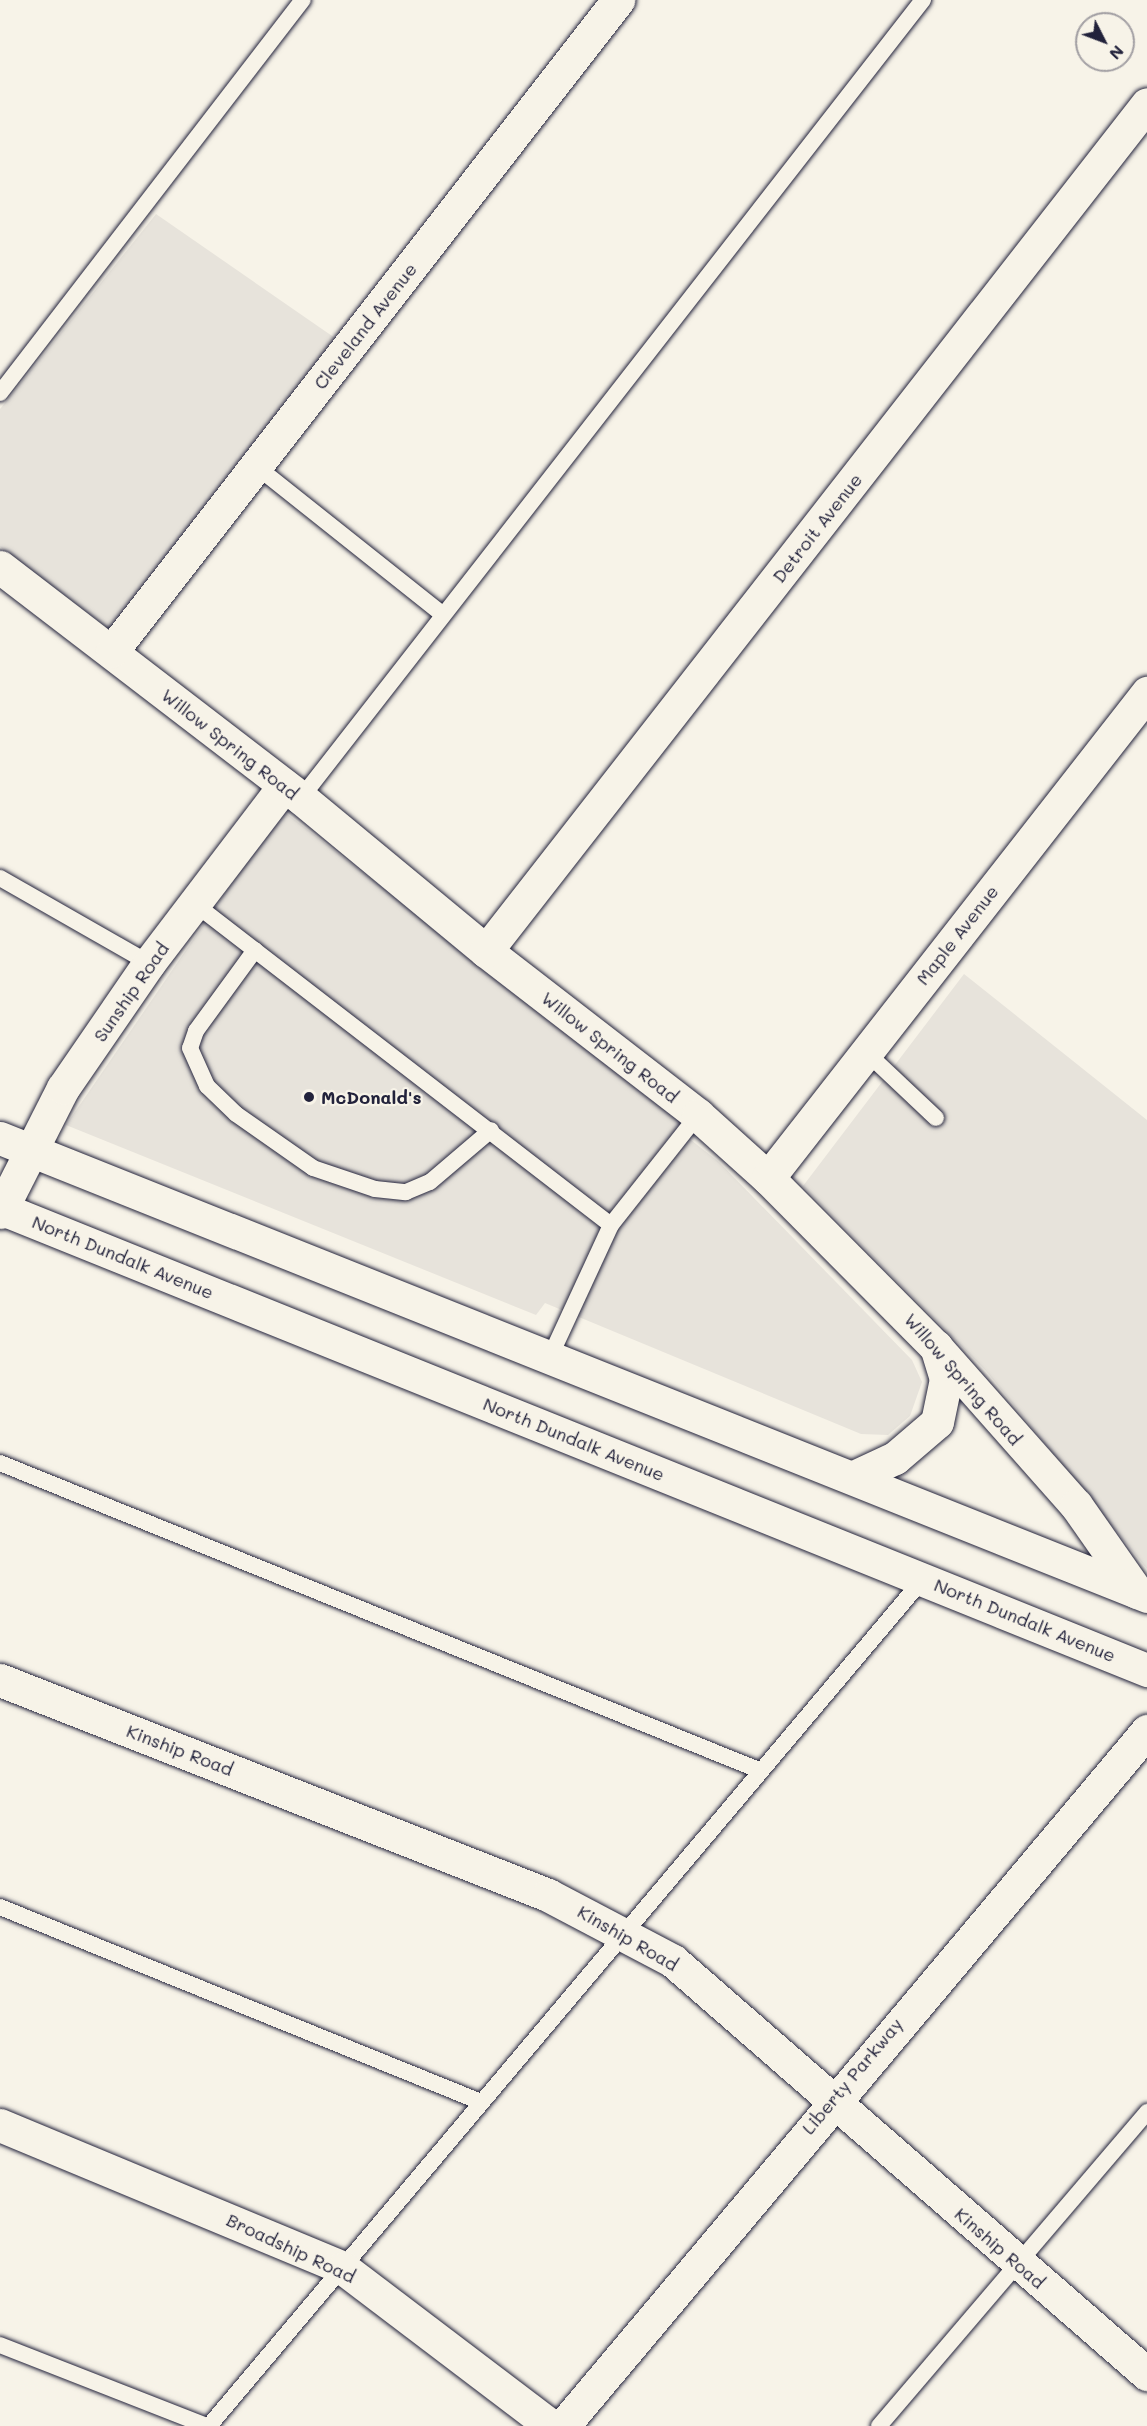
<!DOCTYPE html>
<html>
<head>
<meta charset="utf-8">
<style>
	body { margin:0 }
	#map { position:relative; width:1147px; height:2426px; overflow:hidden; background:#f7f3e8; font-family:Mali,sans-serif }
	div>[style] { position:absolute }
	[style*='--x'] { left:calc(var(--x)*1px); top:calc(var(--y)*1px); width:calc(var(--w)*1px); rotate:calc(var(--a)*1deg) }
	.built>* { inset:0; background:#e7e3db }
	.roads { filter:drop-shadow(0 0 2px #22223b) drop-shadow(0 0 2px #22223b) }
	.service>* { height:16px; margin:-8px; padding:0 8px; transform-origin:8px; border-radius:8px; background:#f7f3e8 }
	.minor>* { height:33px; margin:-16.5px; padding:0 16.5px; transform-origin:16.5px; border-radius:16.5px; background:#f7f3e8 }
	.tertiary>* { height:33px; margin:-16.5px; padding:0 16.5px; transform-origin:16.5px; border-radius:16.5px; background:#f7f3e8 }
	.primary>* { height:33px; margin:-16.5px; padding:0 16.5px; transform-origin:16.5px; border-radius:16.5px; background:#f7f3e8 }
	.dots>* { width:16px; height:16px; translate:-50% -50%; box-sizing:border-box; border:3px solid #f7f3e8; border-radius:50% }
	span { translate:-50% -50%; white-space:nowrap; text-align:center; line-height:1.15; -webkit-text-stroke:4.5px #f7f3e8; paint-order:stroke }
	.street-label { font-size:18px; color:#22223b }
	.poi-label { font-size:18px; color:#22223b; font-weight:700 }
	.left { translate:0 -50%; text-align:left }
	.north { position:absolute; left:1075px; top:12px; width:60px; height:60px; box-sizing:border-box; background:#f7f3e8; border:2px solid #a29fa3; border-radius:50%; rotate:132deg; font-size:16px; font-weight:700; line-height:24px; text-align:center; color:#22223b }
	.north::after { content:''; display:block; margin:auto; width:21px; height:27px; background:#22223b; clip-path:polygon(50% 0,100% 100%,50% 72%,0 100%) }
</style>
</head>
<body>
<div id="map">
	<div class="built">
		<div style="clip-path:polygon(156px 214px,335px 338px,112px 631px,0 547px,0 409px)"></div>
		<div style="clip-path:polygon(282px 810px,683px 1120px,677px 1129px,719px 1162px,912px 1360px,922px 1382px,910px 1416px,888px 1435px,861px 1434px,545px 1303px,536px 1315px,66px 1125px)"></div>
		<div style="clip-path:polygon(964px 974px,1147px 1120px,1147px 1569px,986px 1371px,803px 1186px)"></div>
	</div>
	<div class="roads">
		<div class="service">
			<div style="--x:0;--y:393;--w:496;--a:-52.4"></div>
			<div style="--x:256;--y:466;--w:239;--a:38.5"></div>
			<div style="--x:301;--y:798;--w:1012;--a:-52.07"></div>
			<div style="--x:0;--y:878;--w:172;--a:29.7"></div>
			<div style="--x:195;--y:904;--w:525;--a:37.66"></div>
			<div style="--x:255;--y:950;--w:100;--a:126.1"></div>
			<div style="--x:196;--y:1031;--w:18;--a:109"></div>
			<div style="--x:190;--y:1048;--w:42;--a:65.9"></div>
			<div style="--x:207;--y:1086;--w:40;--a:44"></div>
			<div style="--x:236;--y:1114;--w:94;--a:35"></div>
			<div style="--x:313;--y:1168;--w:65;--a:18.7"></div>
			<div style="--x:375;--y:1189;--w:31;--a:6"></div>
			<div style="--x:406;--y:1192;--w:26;--a:-23"></div>
			<div style="--x:430;--y:1182;--w:80;--a:-40.4"></div>
			<div style="--x:866;--y:1052;--w:96;--a:43.3"></div>
			<div style="--x:550;--y:1357;--w:145;--a:-65.2"></div>
			<div style="--x:611;--y:1225;--w:140;--a:-51.7"></div>
			<div style="--x:0;--y:1463;--w:821;--a:22.03"></div>
			<div style="--x:0;--y:1907;--w:519;--a:22.07"></div>
			<div style="--x:0;--y:2345;--w:222;--a:21.4"></div>
			<div style="--x:209;--y:2426;--w:1108;--a:-49.87"></div>
			<div style="--x:879;--y:2426;--w:413;--a:-49.5"></div>
		</div>
		<div class="minor">
			<div style="--x:0;--y:567;--w:379;--a:37.5"></div>
			<div style="--x:301;--y:798;--w:240;--a:39.6"></div>
			<div style="--x:486;--y:951;--w:268;--a:37.7"></div>
			<div style="--x:698;--y:1115;--w:94;--a:42"></div>
			<div style="--x:768;--y:1178;--w:238;--a:45.2"></div>
			<div style="--x:936;--y:1347;--w:211;--a:48.5"></div>
			<div style="--x:1076;--y:1505;--w:106;--a:55"></div>
			<div style="--x:112;--y:651;--w:825;--a:-52.14"></div>
			<div style="--x:486;--y:951;--w:1074;--a:-52.03"></div>
			<div style="--x:768;--y:1178;--w:616;--a:-51.99"></div>
			<div style="--x:0;--y:1212;--w:139;--a:-63.1"></div>
			<div style="--x:63;--y:1088;--w:152;--a:-55.5"></div>
			<div style="--x:149;--y:963;--w:223;--a:-52.7"></div>
			<div style="--x:0;--y:1680;--w:589;--a:21.42"></div>
			<div style="--x:548;--y:1895;--w:141;--a:27.8"></div>
			<div style="--x:673;--y:1961;--w:629;--a:41.07"></div>
			<div style="--x:0;--y:2125;--w:372;--a:22.6"></div>
			<div style="--x:343;--y:2268;--w:261;--a:37.2"></div>
		</div>
		<div class="tertiary">
			<div style="--x:563;--y:2426;--w:908;--a:-49.96"></div>
		</div>
		<div class="primary">
			<div style="--x:0;--y:1138;--w:1235;--a:21.77"></div>
			<div style="--x:0;--y:1208;--w:1237;--a:21.94"></div>
			<div style="--x:854;--y:1477;--w:45;--a:-24.9"></div>
			<div style="--x:895;--y:1458;--w:55;--a:-40.6"></div>
			<div style="--x:937;--y:1422;--w:44;--a:-78.2"></div>
			<div style="--x:946;--y:1379;--w:34;--a:-107"></div>
		</div>
	</div>
	<div class="dots">
		<div style="left:309px;top:1097px;background:#22223b"></div>
	</div>
	<div class="street-label">
		<span style="left:365px;top:326px;rotate:-52deg">Cleveland Avenue</span>
		<span style="left:817px;top:528px;rotate:-52deg">Detroit Avenue</span>
		<span style="left:230px;top:744px;rotate:38deg">Willow Spring Road</span>
		<span style="left:957px;top:935px;rotate:-52deg">Maple Avenue</span>
		<span style="left:131px;top:992px;rotate:-55deg">Sunship Road</span>
		<span style="left:610px;top:1047px;rotate:38deg">Willow Spring Road</span>
		<span style="left:123px;top:1257px;rotate:22deg">North Dundalk Avenue</span>
		<span style="left:963px;top:1379px;rotate:49deg">Willow Spring Road</span>
		<span style="left:574px;top:1439px;rotate:22deg">North Dundalk Avenue</span>
		<span style="left:1025px;top:1620px;rotate:22deg">North Dundalk Avenue</span>
		<span style="left:180px;top:1750px;rotate:21deg">Kinship Road</span>
		<span style="left:628px;top:1938px;rotate:30deg">Kinship Road</span>
		<span style="left:852px;top:2076px;rotate:-50deg">Liberty Parkway</span>
		<span style="left:291px;top:2248px;rotate:25deg">Broadship Road</span>
		<span style="left:1000px;top:2248px;rotate:41deg">Kinship Road</span>
	</div>
	<div class="poi-label">
		<span class="left" style="left:321px;top:1097px">McDonald's</span>
	</div>
	<div class="north">N</div>
</div>
</body>
</html>
